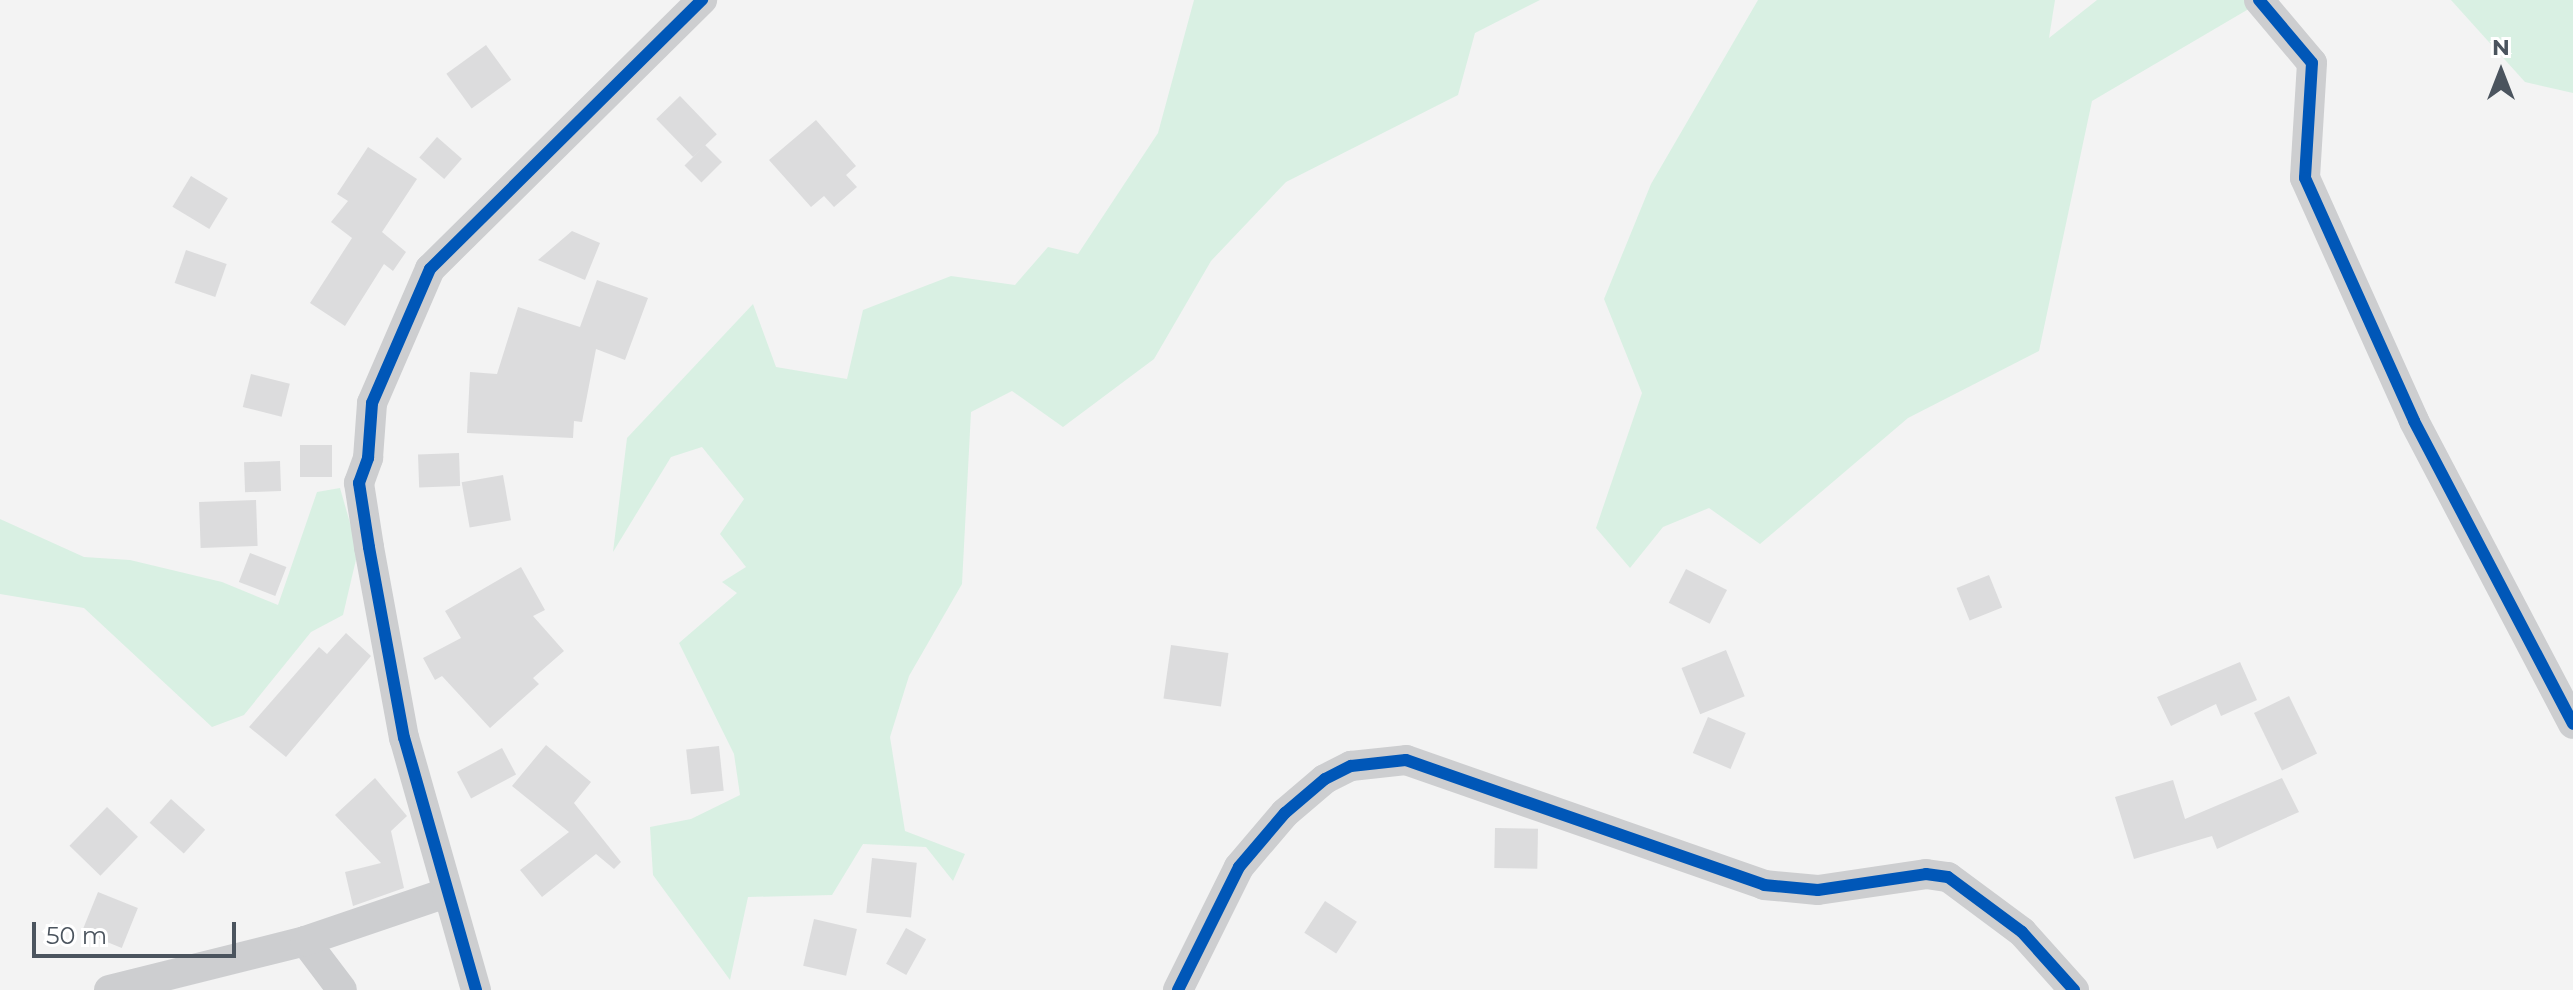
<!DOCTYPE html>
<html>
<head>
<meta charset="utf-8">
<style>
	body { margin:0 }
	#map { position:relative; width:2573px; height:990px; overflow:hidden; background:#f3f3f3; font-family:Montserrat,sans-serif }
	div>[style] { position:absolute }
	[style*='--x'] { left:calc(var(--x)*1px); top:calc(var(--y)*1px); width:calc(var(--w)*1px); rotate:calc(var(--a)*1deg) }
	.green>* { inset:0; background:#d9f0e3 }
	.building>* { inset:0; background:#dcdcdd; transform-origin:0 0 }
	.street>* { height:30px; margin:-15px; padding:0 15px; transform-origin:15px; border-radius:15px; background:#cdced0 }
	.cycleway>* { height:12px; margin:-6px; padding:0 6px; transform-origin:6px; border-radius:6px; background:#0057b8 }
	span { translate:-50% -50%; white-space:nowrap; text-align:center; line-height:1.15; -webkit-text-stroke:7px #fff; paint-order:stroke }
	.north { position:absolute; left:2461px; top:32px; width:80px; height:80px; -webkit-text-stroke:6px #fff; paint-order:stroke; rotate:0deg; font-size:22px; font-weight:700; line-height:32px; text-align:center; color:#4b545e }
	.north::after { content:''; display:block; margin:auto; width:28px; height:36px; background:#4b545e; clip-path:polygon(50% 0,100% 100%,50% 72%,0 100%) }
	.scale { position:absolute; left:32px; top:922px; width:204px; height:36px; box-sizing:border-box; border:4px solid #4b545e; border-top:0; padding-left:10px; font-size:24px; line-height:28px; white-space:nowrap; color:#4b545e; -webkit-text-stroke:6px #fff; paint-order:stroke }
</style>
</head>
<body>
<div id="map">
	<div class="green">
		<div style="clip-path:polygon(1194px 0,1540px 0,1475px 33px,1458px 95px,1286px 182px,1211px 261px,1154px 359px,1063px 427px,1012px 391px,971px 412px,962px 584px,909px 676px,890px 737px,905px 831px,965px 854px,953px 881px,926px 847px,863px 844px,832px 895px,748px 897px,730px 980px,653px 875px,650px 827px,691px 819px,740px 795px,734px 754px,679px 643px,737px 593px,722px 582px,746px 567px,720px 534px,744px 499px,702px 447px,671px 457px,613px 552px,627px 438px,753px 304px,776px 367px,847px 379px,863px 310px,951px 276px,1015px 285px,1048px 247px,1078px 254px,1158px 133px)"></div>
		<div style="clip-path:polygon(1758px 0,2055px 0,2049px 38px,2097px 0,2264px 0,2092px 101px,2039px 351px,1908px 418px,1760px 544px,1709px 508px,1663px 527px,1630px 568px,1596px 528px,1642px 393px,1604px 299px,1651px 184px)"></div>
		<div style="clip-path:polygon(2451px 0,2573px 0,2573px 93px,2525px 82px)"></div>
		<div style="clip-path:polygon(340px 488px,358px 551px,343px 615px,311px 632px,244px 715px,212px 727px,84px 608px,0 594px,0 519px,84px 557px,130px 560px,222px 582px,278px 605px,317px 492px)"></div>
	</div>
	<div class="building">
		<div style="left:486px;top:45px;width:43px;height:49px;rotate:54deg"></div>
		<div style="left:680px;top:96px;width:53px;height:33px;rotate:46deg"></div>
		<div style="clip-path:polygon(816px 120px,856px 166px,846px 175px,857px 187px,834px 207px,824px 196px,811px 207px,769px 160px)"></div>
		<div style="left:437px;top:137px;width:33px;height:27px;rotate:41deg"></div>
		<div style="left:705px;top:145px;width:24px;height:29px;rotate:45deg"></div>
		<div style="clip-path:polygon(368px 147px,417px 179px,382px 232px,406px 252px,393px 271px,384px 264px,345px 326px,310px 303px,352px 238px,331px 222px,348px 201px,337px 194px)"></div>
		<div style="left:191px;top:176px;width:43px;height:36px;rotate:31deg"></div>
		<div style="clip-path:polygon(572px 231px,600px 243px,585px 280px,538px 260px)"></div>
		<div style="left:186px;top:250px;width:43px;height:35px;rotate:19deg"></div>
		<div style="clip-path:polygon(597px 280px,648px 298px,625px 360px,596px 349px,582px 422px,574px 421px,573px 438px,467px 433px,470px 372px,497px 374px,518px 307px,580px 327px)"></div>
		<div style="left:251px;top:374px;width:40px;height:34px;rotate:14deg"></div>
		<div style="left:300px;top:445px;width:32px;height:32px"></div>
		<div style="left:459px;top:453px;width:33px;height:41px;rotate:88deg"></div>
		<div style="left:280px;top:461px;width:30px;height:36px;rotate:88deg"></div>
		<div style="left:503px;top:475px;width:46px;height:42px;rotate:80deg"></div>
		<div style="left:256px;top:500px;width:46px;height:57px;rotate:88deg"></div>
		<div style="left:250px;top:553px;width:39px;height:31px;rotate:21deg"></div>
		<div style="clip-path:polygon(521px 567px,545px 610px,533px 616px,564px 651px,533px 678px,539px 684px,490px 728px,442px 676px,435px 680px,423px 658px,461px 638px,445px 611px)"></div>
		<div style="left:1686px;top:569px;width:46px;height:38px;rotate:27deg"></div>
		<div style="left:1989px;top:575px;width:35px;height:35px;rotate:68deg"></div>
		<div style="clip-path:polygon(346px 633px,371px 656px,286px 757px,249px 727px,319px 647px,327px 654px)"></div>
		<div style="left:1171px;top:645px;width:58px;height:54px;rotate:8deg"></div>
		<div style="left:1726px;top:650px;width:50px;height:48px;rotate:68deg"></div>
		<div style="clip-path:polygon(2240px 662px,2257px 700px,2221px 716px,2216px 704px,2171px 726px,2157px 697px)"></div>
		<div style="left:2289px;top:696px;width:64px;height:39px;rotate:64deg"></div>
		<div style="left:1708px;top:717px;width:41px;height:39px;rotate:23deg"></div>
		<div style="clip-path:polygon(546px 745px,591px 782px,574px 803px,621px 862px,614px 869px,596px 854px,542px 897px,520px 870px,569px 832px,512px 786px)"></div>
		<div style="left:719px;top:746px;width:45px;height:33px;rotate:84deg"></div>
		<div style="left:502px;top:748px;width:30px;height:51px;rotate:62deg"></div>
		<div style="clip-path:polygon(375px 778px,407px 816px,391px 831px,404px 888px,353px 906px,345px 872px,381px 863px,335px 815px)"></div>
		<div style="clip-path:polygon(2282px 778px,2299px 812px,2217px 849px,2212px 836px,2134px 859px,2115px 797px,2173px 780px,2185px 819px)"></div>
		<div style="left:171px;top:799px;width:46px;height:32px;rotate:42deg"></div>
		<div style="left:107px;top:807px;width:43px;height:54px;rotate:44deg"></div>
		<div style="left:1495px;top:828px;width:43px;height:40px;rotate:1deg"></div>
		<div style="left:872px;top:858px;width:45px;height:55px;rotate:6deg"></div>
		<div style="left:98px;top:892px;width:43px;height:43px;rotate:22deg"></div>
		<div style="left:1325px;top:901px;width:38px;height:38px;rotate:33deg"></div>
		<div style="left:814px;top:919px;width:44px;height:48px;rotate:13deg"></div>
		<div style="left:906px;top:928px;width:23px;height:41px;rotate:29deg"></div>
	</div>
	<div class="street">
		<div style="--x:2259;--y:0;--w:82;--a:49.9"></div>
		<div style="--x:2312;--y:63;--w:115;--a:93.5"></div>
		<div style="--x:2305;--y:178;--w:266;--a:65.8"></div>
		<div style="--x:2414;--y:421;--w:342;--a:62.3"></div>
		<div style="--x:305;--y:941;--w:61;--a:52.9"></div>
		<div style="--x:109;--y:990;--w:202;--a:-14"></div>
		<div style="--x:305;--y:941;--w:149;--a:-18.8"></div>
		<div style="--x:476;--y:990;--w:262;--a:-105.9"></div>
		<div style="--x:404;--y:738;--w:194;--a:-100.4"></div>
		<div style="--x:369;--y:547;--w:65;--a:-98.9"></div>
		<div style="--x:359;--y:483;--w:27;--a:-70"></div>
		<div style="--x:368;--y:458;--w:55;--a:-85.8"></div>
		<div style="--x:372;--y:403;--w:146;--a:-66.6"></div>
		<div style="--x:430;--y:269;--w:383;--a:-44.7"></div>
		<div style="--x:1178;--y:990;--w:137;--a:-63.6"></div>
		<div style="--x:1239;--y:867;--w:71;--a:-49.6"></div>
		<div style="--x:1285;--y:813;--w:52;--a:-40.4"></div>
		<div style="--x:1325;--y:779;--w:29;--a:-27"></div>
		<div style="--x:1351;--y:766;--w:55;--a:-6.2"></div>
		<div style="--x:1406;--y:760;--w:379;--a:19.2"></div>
		<div style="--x:1764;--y:885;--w:54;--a:5.3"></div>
		<div style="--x:1818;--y:890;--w:109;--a:-8.4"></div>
		<div style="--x:1926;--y:874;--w:22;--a:8"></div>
		<div style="--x:1948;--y:877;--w:92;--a:36.6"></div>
		<div style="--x:2022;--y:932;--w:78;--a:48.1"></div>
	</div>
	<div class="cycleway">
		<div style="--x:2259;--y:0;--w:82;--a:49.9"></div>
		<div style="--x:2312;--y:63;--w:115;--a:93.5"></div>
		<div style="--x:2305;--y:178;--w:266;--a:65.8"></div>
		<div style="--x:2414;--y:421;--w:342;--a:62.3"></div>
		<div style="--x:476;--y:990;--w:262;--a:-105.9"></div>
		<div style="--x:404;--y:738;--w:194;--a:-100.4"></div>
		<div style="--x:369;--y:547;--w:65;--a:-98.9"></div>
		<div style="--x:359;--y:483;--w:27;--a:-70"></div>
		<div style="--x:368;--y:458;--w:55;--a:-85.8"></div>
		<div style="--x:372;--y:403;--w:146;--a:-66.6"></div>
		<div style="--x:430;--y:269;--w:383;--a:-44.7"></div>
		<div style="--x:1178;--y:990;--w:137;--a:-63.6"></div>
		<div style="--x:1239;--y:867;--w:71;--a:-49.6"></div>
		<div style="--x:1285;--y:813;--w:52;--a:-40.4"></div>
		<div style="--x:1325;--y:779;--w:29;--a:-27"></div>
		<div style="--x:1351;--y:766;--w:55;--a:-6.2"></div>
		<div style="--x:1406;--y:760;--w:379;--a:19.2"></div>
		<div style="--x:1764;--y:885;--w:54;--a:5.3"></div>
		<div style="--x:1818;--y:890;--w:109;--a:-8.4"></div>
		<div style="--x:1926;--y:874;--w:22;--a:8"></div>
		<div style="--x:1948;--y:877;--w:92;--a:36.6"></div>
		<div style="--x:2022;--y:932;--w:78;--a:48.1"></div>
	</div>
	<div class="north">N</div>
	<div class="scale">50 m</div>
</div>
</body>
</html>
